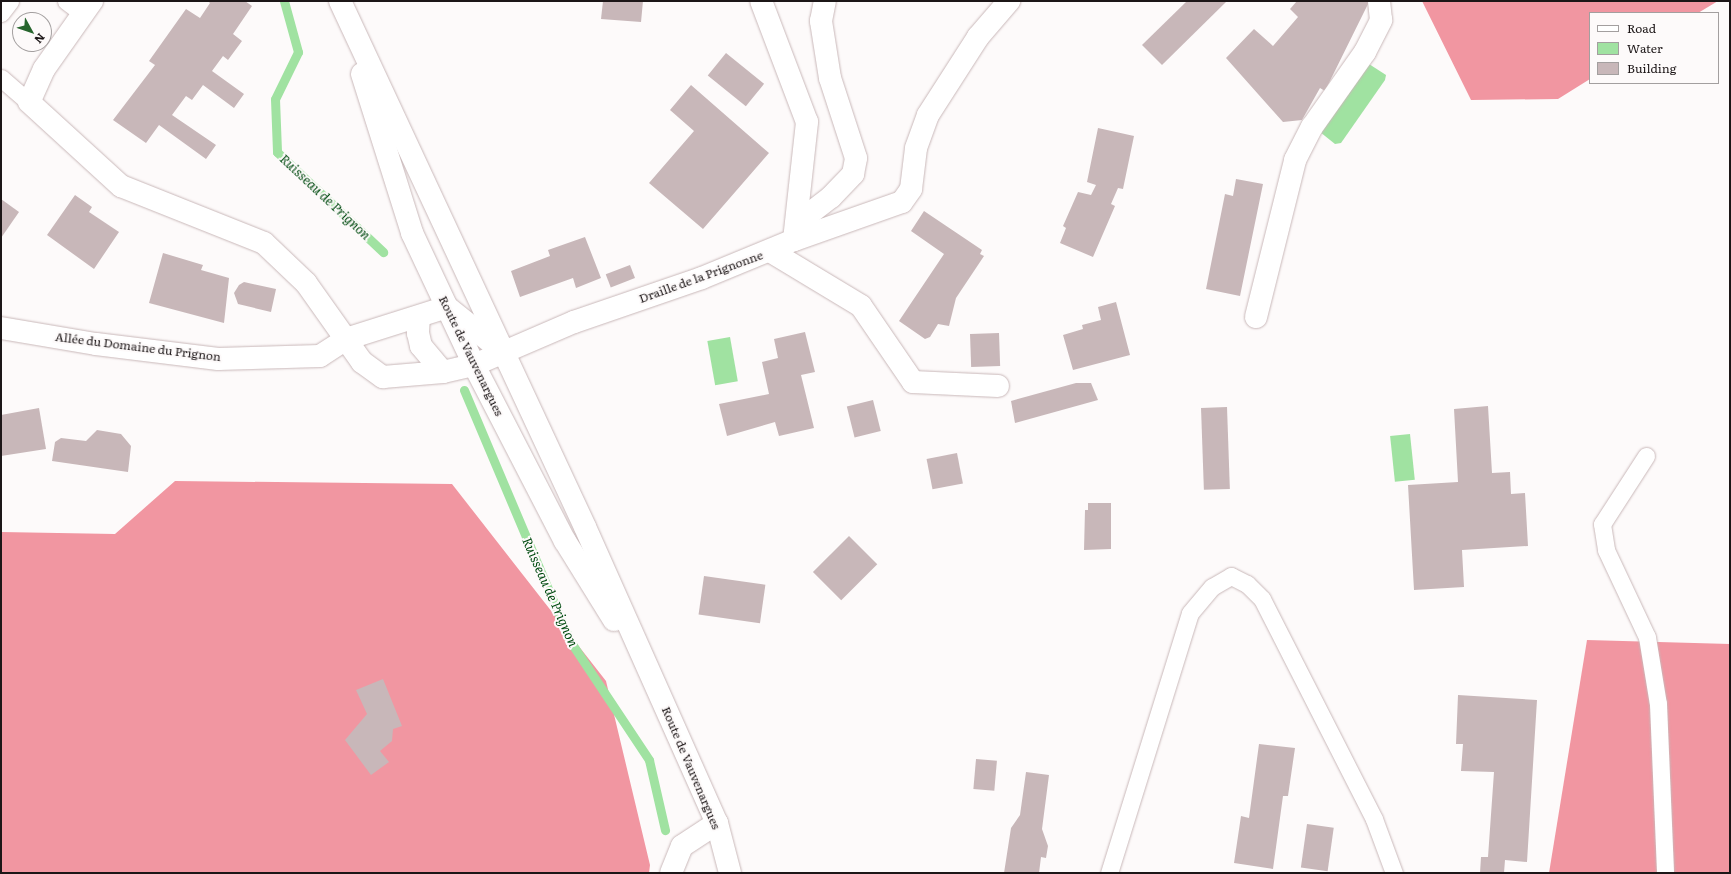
<!DOCTYPE html>
<html>
<head>
<meta charset="utf-8">
<style>
	body { margin:0 }
	#map { position:relative; width:1731px; height:874px; overflow:hidden; background:#fdfafa; font-family:Literata,serif }
	div>[style] { position:absolute }
	[style*='--x'] { left:calc(var(--x)*1px); top:calc(var(--y)*1px); width:calc(var(--w)*1px); rotate:calc(var(--a)*1deg) }
	.forest>* { inset:0; background:#f196a1 }
	.water>* { inset:0; background:#a0e2a1; transform-origin:0 0 }
	.stream>* { height:9px; margin:-4.5px; padding:0 4.5px; transform-origin:4.5px; border-radius:4.5px; background:#a0e2a1 }
	.building>* { inset:0; background:#c8b7b9; transform-origin:0 0 }
	.roads { filter:drop-shadow(0 0 1px #c9b8b9) drop-shadow(0 0 1px #c9b8b9) }
	.service>* { height:17px; margin:-8.5px; padding:0 8.5px; transform-origin:8.5px; border-radius:8.5px; background:#fff }
	.minor>* { height:22px; margin:-11px; padding:0 11px; transform-origin:11px; border-radius:11px; background:#fff }
	.secondary>* { height:22px; margin:-11px; padding:0 11px; transform-origin:11px; border-radius:11px; background:#fff }
	span { translate:-50% -50%; white-space:nowrap; text-align:center; line-height:1.15; -webkit-text-stroke:4px #fdfafa; paint-order:stroke }
	.street-label { font-size:12px; color:#1c1617 }
	.water-label { font-size:13px; color:#004b10; font-style:italic }
	.frame { position:absolute; inset:0; border:2px solid #1c1617; pointer-events:none }
	.legend { position:absolute; left:1589px; top:12px; width:130px; height:72px; box-sizing:border-box; background:#fdfafa; border:1px solid #a39f9f; margin:0; padding:5px 7px; list-style:none; font-size:12px; color:#1c1617 }
	.legend li { display:flex; align-items:center; gap:8px; height:20px }
	.legend b { width:20px; border:1px solid #a39f9f }
	.north { position:absolute; left:12px; top:12px; width:40px; height:40px; box-sizing:border-box; background:#fdfafa; border:1px solid #a39f9f; border-radius:50%; rotate:130deg; font-size:11px; font-weight:700; line-height:16px; text-align:center; color:#1c1617 }
	.north::after { content:''; display:block; margin:auto; width:14px; height:18px; background:#27652d; clip-path:polygon(50% 0,100% 100%,50% 72%,0 100%) }
</style>
</head>
<body>
<div id="map">
	<div class="forest">
		<div style="clip-path:polygon(1422px 1px,1718px 1px,1698px 13px,1590px 13px,1590px 79px,1558px 99px,1471px 100px)"></div>
		<div style="clip-path:polygon(175px 481px,452px 484px,606px 681px,650px 865px,649px 873px,1px 873px,1px 532px,115px 534px)"></div>
		<div style="clip-path:polygon(1587px 640px,1730px 644px,1730px 873px,1549px 873px)"></div>
	</div>
	<div class="water">
		<div style="clip-path:polygon(1369px 64px,1386px 75px,1385px 80px,1341px 143px,1335px 144px,1320px 132px)"></div>
		<div style="left:730px;top:337px;width:45px;height:23px;rotate:80deg"></div>
		<div style="left:1410px;top:434px;width:46px;height:20px;rotate:84deg"></div>
	</div>
	<div class="stream">
		<div style="--x:284;--y:1;--w:53;--a:74.6"></div>
		<div style="--x:298;--y:52;--w:52;--a:116.1"></div>
		<div style="--x:275;--y:99;--w:53;--a:87.8"></div>
		<div style="--x:277;--y:152;--w:146;--a:43.3"></div>
		<div style="--x:464;--y:390;--w:272;--a:67.1"></div>
		<div style="--x:570;--y:641;--w:143;--a:56.4"></div>
		<div style="--x:649;--y:760;--w:72;--a:77.1"></div>
	</div>
	<div class="building">
		<div style="clip-path:polygon(208px 1px,245px 1px,252px 6px,233px 34px,242px 41px,228px 60px,223px 56px,212px 71px,244px 94px,234px 108px,203px 85px,192px 100px,186px 96px,172px 115px,216px 145px,206px 159px,159px 125px,146px 143px,113px 120px,155px 65px,149px 61px,186px 9px,200px 18px,210px 3px)"></div>
		<div style="clip-path:polygon(603px 1px,643px 1px,641px 22px,601px 19px)"></div>
		<div style="clip-path:polygon(1187px 1px,1227px 1px,1162px 65px,1142px 45px)"></div>
		<div style="clip-path:polygon(1297px 1px,1369px 2px,1325px 91px,1320px 88px,1302px 120px,1283px 122px,1226px 58px,1254px 29px,1273px 46px,1298px 17px,1290px 9px)"></div>
		<div style="left:726px;top:53px;width:49px;height:29px;rotate:39deg"></div>
		<div style="clip-path:polygon(691px 85px,769px 153px,703px 229px,649px 183px,694px 131px,670px 110px)"></div>
		<div style="clip-path:polygon(1098px 128px,1134px 136px,1123px 189px,1118px 188px,1111px 204px,1115px 206px,1093px 257px,1060px 243px,1066px 228px,1063px 226px,1078px 192px,1091px 195px,1096px 185px,1087px 182px)"></div>
		<div style="clip-path:polygon(1236px 179px,1263px 184px,1240px 296px,1206px 289px,1225px 194px,1233px 196px)"></div>
		<div style="clip-path:polygon(75px 195px,92px 207px,89px 212px,119px 232px,94px 269px,47px 235px)"></div>
		<div style="clip-path:polygon(1px 199px,19px 212px,1px 238px)"></div>
		<div style="clip-path:polygon(924px 211px,982px 250px,980px 254px,984px 256px,956px 298px,949px 326px,938px 324px,930px 337px,925px 339px,899px 321px,944px 254px,911px 231px)"></div>
		<div style="clip-path:polygon(585px 237px,601px 278px,576px 288px,573px 278px,520px 297px,511px 271px,550px 256px,548px 250px)"></div>
		<div style="clip-path:polygon(163px 253px,203px 265px,201px 270px,229px 278px,224px 323px,149px 303px)"></div>
		<div style="left:630px;top:265px;width:14px;height:26px;rotate:69deg"></div>
		<div style="clip-path:polygon(244px 282px,276px 289px,271px 312px,238px 304px,234px 293px,239px 285px)"></div>
		<div style="clip-path:polygon(1116px 302px,1130px 355px,1073px 370px,1063px 335px,1083px 329px,1082px 325px,1101px 320px,1098px 307px)"></div>
		<div style="clip-path:polygon(805px 332px,815px 372px,801px 375px,814px 428px,779px 436px,775px 422px,727px 436px,719px 404px,769px 394px,762px 362px,778px 358px,774px 339px)"></div>
		<div style="left:999px;top:333px;width:33px;height:29px;rotate:88deg"></div>
		<div style="clip-path:polygon(1076px 383px,1091px 383px,1098px 400px,1015px 423px,1011px 401px)"></div>
		<div style="left:873px;top:400px;width:32px;height:27px;rotate:76deg"></div>
		<div style="clip-path:polygon(1488px 406px,1492px 473px,1510px 472px,1511px 494px,1525px 493px,1528px 546px,1462px 550px,1464px 587px,1414px 590px,1408px 485px,1458px 482px,1454px 409px)"></div>
		<div style="left:1227px;top:407px;width:82px;height:26px;rotate:88deg"></div>
		<div style="clip-path:polygon(39px 408px,46px 449px,1px 456px,1px 415px)"></div>
		<div style="clip-path:polygon(97px 430px,121px 434px,131px 446px,128px 472px,52px 461px,55px 442px,61px 438px,86px 441px)"></div>
		<div style="left:957px;top:453px;width:31px;height:31px;rotate:79deg"></div>
		<div style="clip-path:polygon(1088px 503px,1111px 503px,1111px 549px,1084px 550px,1085px 510px,1088px 510px)"></div>
		<div style="left:849px;top:536px;width:40px;height:51px;rotate:45deg"></div>
		<div style="left:704px;top:576px;width:62px;height:39px;rotate:8deg"></div>
		<div style="clip-path:polygon(383px 679px,402px 726px,393px 729px,392px 741px,380px 751px,389px 762px,371px 775px,345px 740px,367px 714px,356px 690px)"></div>
		<div style="clip-path:polygon(1458px 695px,1537px 700px,1527px 862px,1505px 860px,1504px 873px,1480px 873px,1481px 857px,1488px 857px,1494px 772px,1461px 771px,1463px 744px,1456px 744px)"></div>
		<div style="clip-path:polygon(1259px 744px,1295px 748px,1288px 796px,1283px 796px,1273px 869px,1234px 863px,1241px 816px,1249px 818px)"></div>
		<div style="left:976px;top:759px;width:21px;height:30px;rotate:5deg"></div>
		<div style="clip-path:polygon(1026px 772px,1049px 775px,1042px 829px,1048px 846px,1046px 858px,1041px 857px,1039px 873px,1004px 873px,1011px 828px,1020px 815px)"></div>
		<div style="left:1307px;top:824px;width:27px;height:44px;rotate:8deg"></div>
	</div>
	<div class="roads">
		<div class="service">
			<div style="--x:66;--y:1;--w:21;--a:37"></div>
			<div style="--x:1;--y:13;--w:15;--a:-53"></div>
			<div style="--x:1;--y:78;--w:37;--a:41"></div>
			<div style="--x:1646;--y:456;--w:81;--a:122.9"></div>
			<div style="--x:1602;--y:524;--w:26;--a:81"></div>
			<div style="--x:1606;--y:550;--w:96;--a:64.8"></div>
			<div style="--x:1647;--y:637;--w:68;--a:80.7"></div>
			<div style="--x:1658;--y:704;--w:169;--a:87.6"></div>
			<div style="--x:1109;--y:873;--w:272;--a:-72.7"></div>
			<div style="--x:1190;--y:613;--w:34;--a:-50"></div>
			<div style="--x:1212;--y:587;--w:22;--a:-30"></div>
			<div style="--x:1231;--y:576;--w:18;--a:27"></div>
			<div style="--x:1247;--y:584;--w:21;--a:45"></div>
			<div style="--x:1262;--y:599;--w:247;--a:63"></div>
			<div style="--x:1374;--y:819;--w:58;--a:69.7"></div>
		</div>
		<div class="minor">
			<div style="--x:92;--y:1;--w:83;--a:125.2"></div>
			<div style="--x:44;--y:69;--w:36;--a:114"></div>
			<div style="--x:29;--y:102;--w:125;--a:42.4"></div>
			<div style="--x:121;--y:186;--w:154;--a:21.7"></div>
			<div style="--x:264;--y:243;--w:58;--a:43.6"></div>
			<div style="--x:306;--y:283;--w:97;--a:54.7"></div>
			<div style="--x:362;--y:362;--w:26;--a:36"></div>
			<div style="--x:383;--y:377;--w:60;--a:-4.8"></div>
			<div style="--x:443;--y:372;--w:32;--a:-13"></div>
			<div style="--x:474;--y:365;--w:109;--a:-23.3"></div>
			<div style="--x:574;--y:322;--w:135;--a:-19"></div>
			<div style="--x:702;--y:278;--w:100;--a:-22.4"></div>
			<div style="--x:794;--y:240;--w:119;--a:-83.7"></div>
			<div style="--x:807;--y:122;--w:129;--a:-110.8"></div>
			<div style="--x:796;--y:224;--w:44;--a:-37.6"></div>
			<div style="--x:831;--y:197;--w:32;--a:-46"></div>
			<div style="--x:853;--y:174;--w:16;--a:-79"></div>
			<div style="--x:856;--y:158;--w:84;--a:-108"></div>
			<div style="--x:830;--y:78;--w:58;--a:-99"></div>
			<div style="--x:821;--y:21;--w:20;--a:-79"></div>
			<div style="--x:794;--y:240;--w:114;--a:-19.4"></div>
			<div style="--x:902;--y:202;--w:16;--a:-55"></div>
			<div style="--x:911;--y:189;--w:41;--a:-83"></div>
			<div style="--x:916;--y:148;--w:35;--a:-70"></div>
			<div style="--x:928;--y:115;--w:93;--a:-57.3"></div>
			<div style="--x:978;--y:37;--w:48;--a:-49.3"></div>
			<div style="--x:770;--y:251;--w:106;--a:31.1"></div>
			<div style="--x:861;--y:306;--w:92;--a:55.6"></div>
			<div style="--x:913;--y:382;--w:85;--a:2.7"></div>
			<div style="--x:419;--y:317;--w:16;--a:94"></div>
			<div style="--x:418;--y:333;--w:13;--a:77"></div>
			<div style="--x:421;--y:346;--w:34;--a:50"></div>
			<div style="--x:1256;--y:317;--w:162;--a:-76"></div>
			<div style="--x:1295;--y:160;--w:37;--a:-63"></div>
			<div style="--x:1312;--y:127;--w:92;--a:-54.8"></div>
			<div style="--x:1365;--y:52;--w:36;--a:-63"></div>
			<div style="--x:1381;--y:20;--w:19;--a:-96"></div>
			<div style="--x:1;--y:328;--w:96;--a:9.6"></div>
			<div style="--x:96;--y:344;--w:123;--a:7"></div>
			<div style="--x:218;--y:359;--w:102;--a:-1.7"></div>
			<div style="--x:320;--y:356;--w:31;--a:-33"></div>
			<div style="--x:346;--y:339;--w:106;--a:-17.6"></div>
			<div style="--x:447;--y:307;--w:72;--a:38.8"></div>
			<div style="--x:671;--y:873;--w:29;--a:-68"></div>
			<div style="--x:682;--y:846;--w:42;--a:-33.3"></div>
		</div>
		<div class="secondary">
			<div style="--x:340;--y:1;--w:580;--a:65.02"></div>
			<div style="--x:585;--y:527;--w:324;--a:66"></div>
			<div style="--x:717;--y:823;--w:52;--a:75.4"></div>
			<div style="--x:362;--y:74;--w:167;--a:72.5"></div>
			<div style="--x:412;--y:233;--w:146;--a:64.8"></div>
			<div style="--x:474;--y:365;--w:198;--a:62.7"></div>
			<div style="--x:565;--y:541;--w:93;--a:58.2"></div>
		</div>
	</div>
	<div class="street-label">
		<span style="left:701px;top:277px;rotate:-20deg">Draille de la Prignonne</span>
		<span style="left:138px;top:347px;rotate:7deg">Allée du Domaine du Prignon</span>
		<span style="left:471px;top:356px;rotate:64deg">Route de Vauvenargues</span>
		<span style="left:691px;top:768px;rotate:67deg">Route de Vauvenargues</span>
	</div>
	<div class="water-label">
		<span style="left:325px;top:197px;rotate:43deg">Ruisseau de Prignon</span>
		<span style="left:550px;top:592px;rotate:66deg">Ruisseau de Prignon</span>
	</div>
	<div class="frame"></div>
	<ul class="legend">
	<li><b style="height:5px;background:#fff"></b>Road</li>
	<li><b style="height:11px;background:#a0e2a1"></b>Water</li>
	<li><b style="height:11px;background:#c8b7b9"></b>Building</li>
	</ul>
	<div class="north">N</div>
</div>
</body>
</html>
